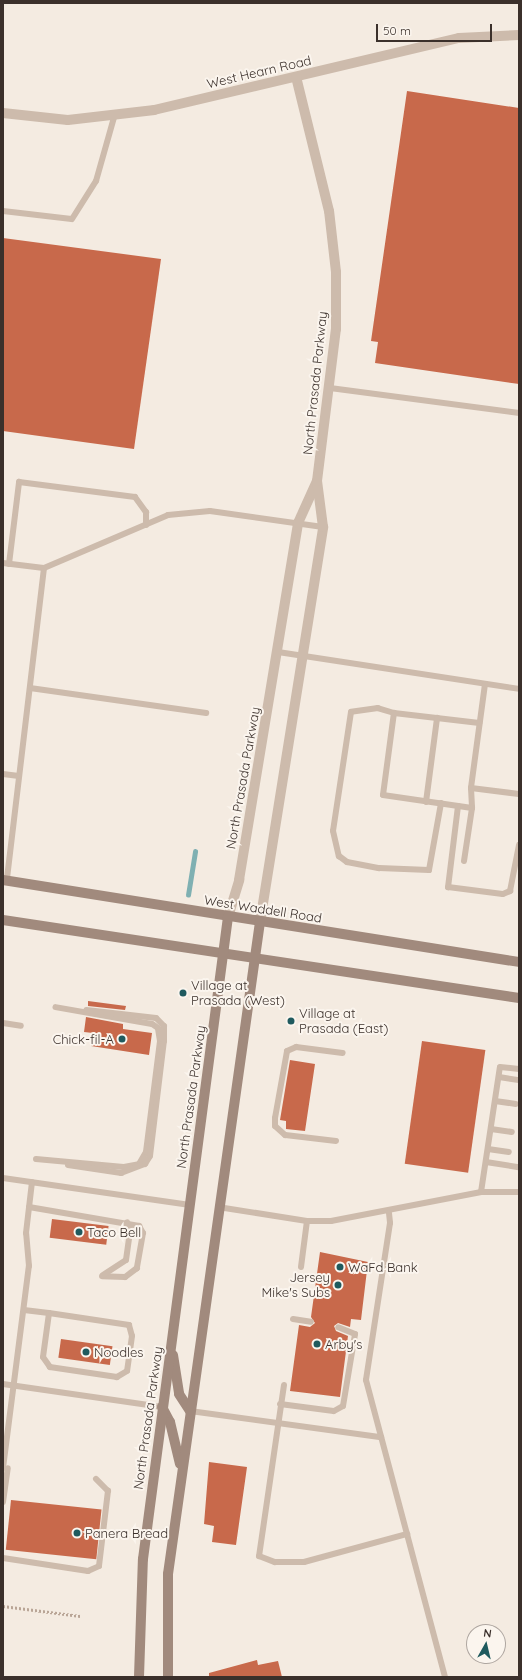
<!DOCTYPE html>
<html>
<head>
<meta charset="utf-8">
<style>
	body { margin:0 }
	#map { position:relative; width:522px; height:1680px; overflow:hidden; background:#f4ebe1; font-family:Quicksand,sans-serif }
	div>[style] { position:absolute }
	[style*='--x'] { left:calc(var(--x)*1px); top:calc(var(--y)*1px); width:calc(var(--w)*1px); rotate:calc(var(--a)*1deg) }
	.stream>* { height:4.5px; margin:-2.25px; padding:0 2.25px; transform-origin:2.25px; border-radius:2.25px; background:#7fb0b2 }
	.building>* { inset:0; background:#c8694b; transform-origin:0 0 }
	.path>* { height:2.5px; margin-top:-1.25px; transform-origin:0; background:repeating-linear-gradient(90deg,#b9a596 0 2px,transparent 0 4px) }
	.lane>* { height:6px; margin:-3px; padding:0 3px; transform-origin:3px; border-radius:3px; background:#cdbbac }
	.street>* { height:10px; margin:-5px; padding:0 5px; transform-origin:5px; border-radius:5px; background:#cdbbac }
	.secondary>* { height:10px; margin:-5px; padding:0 5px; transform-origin:5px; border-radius:5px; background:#a18a7d }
	.dots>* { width:11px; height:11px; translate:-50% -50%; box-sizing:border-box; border:2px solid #fbf5ee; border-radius:50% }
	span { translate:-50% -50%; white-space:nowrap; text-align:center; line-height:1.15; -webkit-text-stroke:4px #fbf5ee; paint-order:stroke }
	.street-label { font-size:13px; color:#3b302b }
	.poi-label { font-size:13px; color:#3b302b }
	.left { translate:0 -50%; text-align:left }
	.right { translate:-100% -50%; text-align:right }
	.frame { position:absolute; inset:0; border:4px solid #3b302b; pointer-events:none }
	.north { position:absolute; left:466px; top:1624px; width:40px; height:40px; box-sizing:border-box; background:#fbf5ee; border:1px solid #aea6a0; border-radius:50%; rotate:8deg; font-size:11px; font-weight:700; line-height:16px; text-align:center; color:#3b302b }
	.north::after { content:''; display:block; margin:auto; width:14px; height:18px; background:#1f5a5e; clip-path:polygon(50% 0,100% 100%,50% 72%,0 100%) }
	.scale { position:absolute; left:376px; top:24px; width:116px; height:18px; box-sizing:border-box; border:2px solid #3b302b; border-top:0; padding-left:5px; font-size:12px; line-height:14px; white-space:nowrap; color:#3b302b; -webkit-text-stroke:3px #fbf5ee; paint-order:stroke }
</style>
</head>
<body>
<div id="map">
	<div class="stream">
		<div style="--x:188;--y:895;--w:44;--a:-80.8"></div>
	</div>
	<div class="building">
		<div style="clip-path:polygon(407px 91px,519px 108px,519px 384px,375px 363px,378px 342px,371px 341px)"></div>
		<div style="clip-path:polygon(3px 238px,161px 259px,134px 449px,3px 431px)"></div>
		<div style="clip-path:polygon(88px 1001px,126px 1006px,125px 1010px,88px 1006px)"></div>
		<div style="clip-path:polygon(86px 1017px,123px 1024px,123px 1029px,152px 1033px,149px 1055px,91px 1046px,93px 1033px,84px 1032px)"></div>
		<div style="left:422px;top:1041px;width:64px;height:124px;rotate:8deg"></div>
		<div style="clip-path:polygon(290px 1060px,315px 1064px,305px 1131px,286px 1129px,286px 1121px,280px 1120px)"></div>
		<div style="left:52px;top:1219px;width:57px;height:19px;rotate:7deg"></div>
		<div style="clip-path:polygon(320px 1252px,368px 1262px,361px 1320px,351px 1319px,350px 1327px,338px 1323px,334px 1326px,336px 1331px,348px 1336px,340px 1397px,290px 1391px,299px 1325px,310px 1327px,315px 1323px,311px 1317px)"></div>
		<div style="left:61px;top:1339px;width:52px;height:19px;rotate:8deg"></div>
		<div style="clip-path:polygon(209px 1462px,247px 1467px,236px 1545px,212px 1542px,214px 1526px,204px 1524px)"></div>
		<div style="left:11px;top:1500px;width:91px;height:50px;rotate:6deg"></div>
		<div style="clip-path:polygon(257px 1660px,258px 1665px,278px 1661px,282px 1677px,209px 1677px,209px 1673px)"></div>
	</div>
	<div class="path">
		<div style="--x:3;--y:1606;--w:78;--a:7.4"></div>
	</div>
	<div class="lane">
		<div style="--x:3;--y:211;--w:69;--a:6.6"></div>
		<div style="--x:72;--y:219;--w:45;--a:-57.7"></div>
		<div style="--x:96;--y:181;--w:70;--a:-74.2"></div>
		<div style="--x:330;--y:388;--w:191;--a:7.5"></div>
		<div style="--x:3;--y:563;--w:41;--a:7"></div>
		<div style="--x:44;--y:568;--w:314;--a:96.8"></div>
		<div style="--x:9;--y:564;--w:83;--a:-83"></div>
		<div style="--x:19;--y:482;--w:117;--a:7.4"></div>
		<div style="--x:135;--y:497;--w:19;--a:54"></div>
		<div style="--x:146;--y:512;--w:13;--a:90"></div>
		<div style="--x:44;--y:568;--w:135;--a:-23.1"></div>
		<div style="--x:168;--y:515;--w:42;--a:-5.4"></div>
		<div style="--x:210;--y:511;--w:114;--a:8.1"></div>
		<div style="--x:278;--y:652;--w:244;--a:8.7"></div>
		<div style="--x:485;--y:684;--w:105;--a:97.7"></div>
		<div style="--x:471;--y:788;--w:48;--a:7.1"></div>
		<div style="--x:30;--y:688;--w:178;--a:8.1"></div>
		<div style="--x:394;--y:713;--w:17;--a:-163"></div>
		<div style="--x:378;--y:708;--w:27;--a:172"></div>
		<div style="--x:351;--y:712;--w:120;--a:98.6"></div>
		<div style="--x:333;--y:831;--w:26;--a:77"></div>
		<div style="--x:339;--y:856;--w:10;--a:37"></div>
		<div style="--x:347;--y:862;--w:33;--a:11"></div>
		<div style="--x:379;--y:868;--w:50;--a:2.3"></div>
		<div style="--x:429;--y:870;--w:68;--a:-79.8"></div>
		<div style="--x:3;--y:774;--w:16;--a:7"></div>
		<div style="--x:471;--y:788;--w:20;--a:87"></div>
		<div style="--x:472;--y:808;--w:90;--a:-171.7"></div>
		<div style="--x:383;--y:795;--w:83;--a:-82.4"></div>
		<div style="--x:394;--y:713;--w:86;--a:6.7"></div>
		<div style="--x:426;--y:802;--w:85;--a:-82.5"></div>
		<div style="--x:458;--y:806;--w:82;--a:97"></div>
		<div style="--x:448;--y:887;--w:55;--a:7.3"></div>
		<div style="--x:503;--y:894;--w:8;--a:-23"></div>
		<div style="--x:510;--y:891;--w:47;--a:-78.9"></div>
		<div style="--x:464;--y:861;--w:54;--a:-81.4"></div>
		<div style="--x:3;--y:1023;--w:18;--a:9"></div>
		<div style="--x:499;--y:1077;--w:20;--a:9"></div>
		<div style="--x:495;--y:1101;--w:21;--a:8"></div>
		<div style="--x:491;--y:1129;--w:21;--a:8"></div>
		<div style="--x:336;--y:1141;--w:51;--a:-173.3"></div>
		<div style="--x:285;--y:1135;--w:13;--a:-138"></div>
		<div style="--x:275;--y:1126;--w:8;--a:-90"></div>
		<div style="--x:275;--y:1118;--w:68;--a:-79.8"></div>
		<div style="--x:287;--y:1051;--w:10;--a:-24"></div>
		<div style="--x:296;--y:1047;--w:47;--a:7.3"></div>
		<div style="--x:488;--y:1149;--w:21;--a:8"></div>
		<div style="--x:36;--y:1159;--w:88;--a:5.2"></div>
		<div style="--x:124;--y:1167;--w:15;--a:-11"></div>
		<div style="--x:139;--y:1164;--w:14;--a:-60"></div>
		<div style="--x:146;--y:1152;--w:112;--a:-82.8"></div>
		<div style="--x:160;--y:1041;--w:13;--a:-99"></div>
		<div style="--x:158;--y:1028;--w:7;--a:-146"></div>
		<div style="--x:152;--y:1024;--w:98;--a:-170.1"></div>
		<div style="--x:486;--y:1162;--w:33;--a:9"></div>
		<div style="--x:68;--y:1165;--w:54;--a:8.6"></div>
		<div style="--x:121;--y:1173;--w:26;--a:-21"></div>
		<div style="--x:145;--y:1164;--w:9;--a:-58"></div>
		<div style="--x:150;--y:1156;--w:116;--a:-83.1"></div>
		<div style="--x:164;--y:1041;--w:15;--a:-90"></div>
		<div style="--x:164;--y:1026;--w:11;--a:-135"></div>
		<div style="--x:156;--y:1018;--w:70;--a:-173.5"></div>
		<div style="--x:3;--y:1178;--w:189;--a:8.2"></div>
		<div style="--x:481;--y:1192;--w:126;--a:-81.4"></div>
		<div style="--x:500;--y:1067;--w:19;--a:6"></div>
		<div style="--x:29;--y:1207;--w:112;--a:9.8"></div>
		<div style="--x:139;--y:1226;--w:8;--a:60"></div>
		<div style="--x:143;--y:1233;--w:36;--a:100"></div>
		<div style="--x:137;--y:1268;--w:15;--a:143"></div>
		<div style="--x:125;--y:1277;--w:23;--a:-178"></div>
		<div style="--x:218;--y:1207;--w:90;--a:8.9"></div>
		<div style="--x:307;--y:1221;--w:24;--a:0"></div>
		<div style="--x:331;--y:1221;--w:153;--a:-10.9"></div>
		<div style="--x:481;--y:1192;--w:38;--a:0"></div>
		<div style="--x:389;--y:1213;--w:10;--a:84"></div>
		<div style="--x:390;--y:1223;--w:159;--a:98.7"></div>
		<div style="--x:366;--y:1380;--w:307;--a:75.1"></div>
		<div style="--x:301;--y:1267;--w:46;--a:-82.6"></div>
		<div style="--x:103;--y:1275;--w:27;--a:-33"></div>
		<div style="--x:126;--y:1260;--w:29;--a:-82"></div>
		<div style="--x:130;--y:1231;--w:9;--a:-108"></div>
		<div style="--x:24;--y:1310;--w:25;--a:7"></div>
		<div style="--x:49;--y:1313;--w:81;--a:8.5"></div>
		<div style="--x:129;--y:1325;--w:11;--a:75"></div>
		<div style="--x:132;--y:1336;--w:35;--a:98"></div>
		<div style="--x:127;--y:1371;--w:12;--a:149"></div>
		<div style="--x:117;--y:1377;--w:68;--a:-171.5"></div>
		<div style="--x:50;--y:1367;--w:12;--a:-125"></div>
		<div style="--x:43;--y:1357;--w:44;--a:-82.2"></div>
		<div style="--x:293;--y:1319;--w:18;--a:9"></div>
		<div style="--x:3;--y:1384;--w:161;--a:8.2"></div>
		<div style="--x:284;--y:1385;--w:173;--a:98.3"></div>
		<div style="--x:259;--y:1556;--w:17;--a:21"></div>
		<div style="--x:275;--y:1562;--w:29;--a:0"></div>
		<div style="--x:304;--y:1562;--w:107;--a:-15.2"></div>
		<div style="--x:280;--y:1404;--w:54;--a:7.4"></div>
		<div style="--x:334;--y:1411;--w:10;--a:-29"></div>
		<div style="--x:343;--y:1406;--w:73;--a:-80.5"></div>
		<div style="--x:355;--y:1334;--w:18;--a:-158"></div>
		<div style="--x:190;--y:1411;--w:193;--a:7.8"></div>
		<div style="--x:3;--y:1468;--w:204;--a:-82.7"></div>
		<div style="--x:29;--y:1266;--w:33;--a:-95"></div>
		<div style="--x:26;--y:1233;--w:51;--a:-83.3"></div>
		<div style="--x:3;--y:1502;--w:34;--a:-82"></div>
		<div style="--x:3;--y:1558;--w:86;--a:8.7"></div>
		<div style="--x:88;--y:1571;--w:12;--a:-24"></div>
		<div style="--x:99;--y:1566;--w:76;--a:-83.2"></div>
		<div style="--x:108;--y:1491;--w:17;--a:-135"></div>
	</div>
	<div class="street">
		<div style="--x:3;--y:113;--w:65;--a:6.1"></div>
		<div style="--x:68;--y:120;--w:87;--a:-6.6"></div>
		<div style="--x:154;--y:110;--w:313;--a:-13.3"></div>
		<div style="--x:459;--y:38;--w:60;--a:-2.9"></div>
		<div style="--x:228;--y:917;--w:39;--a:-73"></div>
		<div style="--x:239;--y:880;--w:362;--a:-80.6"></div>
		<div style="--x:298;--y:523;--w:46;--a:-65.7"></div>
		<div style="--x:260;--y:922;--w:400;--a:-80.9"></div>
		<div style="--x:323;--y:527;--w:46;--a:-97.4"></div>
		<div style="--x:317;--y:481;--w:153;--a:-82.9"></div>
		<div style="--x:336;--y:329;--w:57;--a:-90"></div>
		<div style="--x:336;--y:272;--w:61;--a:-96.5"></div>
		<div style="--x:329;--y:211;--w:138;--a:-103.8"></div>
	</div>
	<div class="secondary">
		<div style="--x:3;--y:880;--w:522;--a:9.03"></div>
		<div style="--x:3;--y:920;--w:522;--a:8.6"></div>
		<div style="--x:173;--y:1355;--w:39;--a:81"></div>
		<div style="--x:179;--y:1394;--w:20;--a:57"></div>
		<div style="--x:162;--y:1407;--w:17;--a:62"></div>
		<div style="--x:170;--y:1422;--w:43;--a:76.6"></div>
		<div style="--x:139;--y:1677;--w:118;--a:-88.1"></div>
		<div style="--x:143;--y:1559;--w:648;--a:-82.46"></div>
		<div style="--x:168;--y:1677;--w:103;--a:-90"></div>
		<div style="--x:168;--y:1574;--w:658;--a:-81.97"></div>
	</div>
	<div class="dots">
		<div style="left:183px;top:993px;background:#1f5a5e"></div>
		<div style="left:291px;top:1021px;background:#1f5a5e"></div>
		<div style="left:122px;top:1039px;background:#1f5a5e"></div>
		<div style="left:79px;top:1232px;background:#1f5a5e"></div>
		<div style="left:340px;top:1267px;background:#1f5a5e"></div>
		<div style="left:338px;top:1285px;background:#1f5a5e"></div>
		<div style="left:317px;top:1344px;background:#1f5a5e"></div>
		<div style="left:86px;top:1352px;background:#1f5a5e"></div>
		<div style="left:77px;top:1533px;background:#1f5a5e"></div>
	</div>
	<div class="street-label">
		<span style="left:259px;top:72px;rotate:-13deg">West Hearn Road</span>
		<span style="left:315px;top:383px;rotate:-84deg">North Prasada Parkway</span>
		<span style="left:243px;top:778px;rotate:-80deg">North Prasada Parkway</span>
		<span style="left:263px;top:909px;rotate:9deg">West Waddell Road</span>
		<span style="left:191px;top:1097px;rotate:-82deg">North Prasada Parkway</span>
		<span style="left:148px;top:1418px;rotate:-82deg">North Prasada Parkway</span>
	</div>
	<div class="poi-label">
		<span class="left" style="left:191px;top:993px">Village at<br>Prasada (West)</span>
		<span class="left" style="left:299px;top:1021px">Village at<br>Prasada (East)</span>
		<span class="right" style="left:114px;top:1039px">Chick-fil-A</span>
		<span class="left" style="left:87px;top:1232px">Taco Bell</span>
		<span class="left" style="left:348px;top:1267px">WaFd Bank</span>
		<span class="right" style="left:330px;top:1285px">Jersey<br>Mike's Subs</span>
		<span class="left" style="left:325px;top:1344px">Arby's</span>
		<span class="left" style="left:94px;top:1352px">Noodles</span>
		<span class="left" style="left:85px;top:1533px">Panera Bread</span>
	</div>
	<div class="frame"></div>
	<div class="north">N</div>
	<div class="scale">50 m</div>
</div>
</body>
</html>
